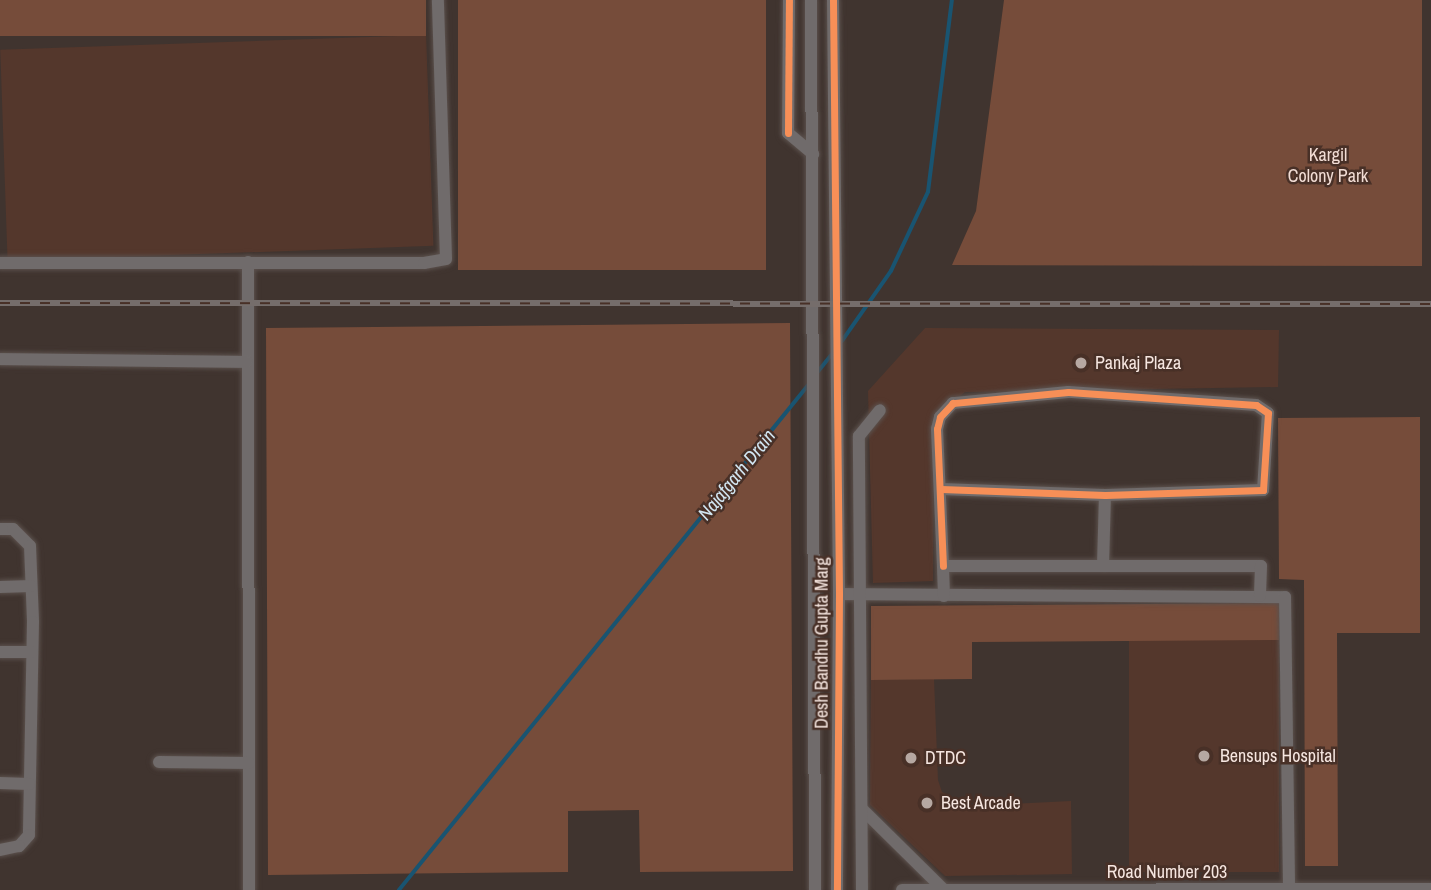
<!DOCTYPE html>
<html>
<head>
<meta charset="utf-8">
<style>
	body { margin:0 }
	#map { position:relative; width:1431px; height:890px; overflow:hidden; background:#40342f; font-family:"Archivo Narrow",sans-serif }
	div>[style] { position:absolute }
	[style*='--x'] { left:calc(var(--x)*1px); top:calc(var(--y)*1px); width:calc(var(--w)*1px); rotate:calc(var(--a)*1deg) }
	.built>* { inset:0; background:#54372c; transform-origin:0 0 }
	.green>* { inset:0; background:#764c3a; transform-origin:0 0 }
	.stream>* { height:3.5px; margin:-1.75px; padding:0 1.75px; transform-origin:1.75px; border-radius:1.75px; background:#195471 }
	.roads { filter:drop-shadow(0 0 2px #5b514d) drop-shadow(0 0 2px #5b514d) }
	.minor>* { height:12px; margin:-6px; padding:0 6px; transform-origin:6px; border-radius:6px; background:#706b6b }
	.rail>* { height:6px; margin-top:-3px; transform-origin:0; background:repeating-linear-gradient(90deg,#483027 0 10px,#756d6b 0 20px); box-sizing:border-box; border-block:2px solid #756d6b }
	.cycleway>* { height:7px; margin:-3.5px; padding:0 3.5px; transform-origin:3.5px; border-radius:3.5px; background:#f78f57 }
	.dots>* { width:19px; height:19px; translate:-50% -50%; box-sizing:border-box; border:4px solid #483027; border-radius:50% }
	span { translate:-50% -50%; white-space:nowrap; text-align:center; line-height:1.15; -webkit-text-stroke:5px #483027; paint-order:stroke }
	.park-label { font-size:18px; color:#f2ddd5 }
	.poi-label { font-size:18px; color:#f6e6e0 }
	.left { translate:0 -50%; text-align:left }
	.street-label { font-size:18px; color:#f6e6e0 }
	.water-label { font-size:19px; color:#d2e6f2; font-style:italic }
</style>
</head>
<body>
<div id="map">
	<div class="built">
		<div style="left:426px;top:35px;width:211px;height:426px;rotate:88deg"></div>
		<div style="clip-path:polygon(925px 328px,1279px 330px,1278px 387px,965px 392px,934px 418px,933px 581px,873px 583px,868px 391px)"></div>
		<div style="left:1279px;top:640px;width:232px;height:150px;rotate:90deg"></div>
		<div style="clip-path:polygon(934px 679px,938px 780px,942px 792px,968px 806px,1071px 801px,1072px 874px,945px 876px,870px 805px,871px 680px)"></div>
	</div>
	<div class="green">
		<div style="left:0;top:0;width:426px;height:36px"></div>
		<div style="left:458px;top:0;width:308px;height:270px"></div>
		<div style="clip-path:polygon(1004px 0,1422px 0,1422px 266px,952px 265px,976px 211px)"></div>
		<div style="clip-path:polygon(790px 323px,793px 871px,640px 872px,639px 810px,568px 811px,568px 872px,268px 875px,266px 328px)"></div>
		<div style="clip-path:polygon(1420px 417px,1420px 633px,1337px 633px,1338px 866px,1305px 866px,1304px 580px,1279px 579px,1278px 418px)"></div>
		<div style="clip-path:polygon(1279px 603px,1279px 640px,972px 642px,972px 679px,871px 680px,871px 606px)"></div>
	</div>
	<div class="stream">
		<div style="--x:842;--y:341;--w:85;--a:-55"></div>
		<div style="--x:891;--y:271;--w:87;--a:-64.9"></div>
		<div style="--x:928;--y:192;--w:193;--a:-82.9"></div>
		<div style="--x:816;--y:374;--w:27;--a:-51"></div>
		<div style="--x:399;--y:890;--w:653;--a:-50.97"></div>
	</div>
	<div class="roads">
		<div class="minor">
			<div style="--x:789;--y:0;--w:133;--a:90.4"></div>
			<div style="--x:788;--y:133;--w:33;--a:40"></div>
			<div style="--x:811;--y:0;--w:890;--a:89.74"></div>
			<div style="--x:833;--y:0;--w:594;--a:89.42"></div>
			<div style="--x:839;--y:594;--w:296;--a:90.4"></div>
			<div style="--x:248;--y:262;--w:628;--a:89.91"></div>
			<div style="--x:0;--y:263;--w:424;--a:0"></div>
			<div style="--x:424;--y:263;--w:22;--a:-10"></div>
			<div style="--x:446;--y:259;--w:259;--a:-91.8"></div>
			<div style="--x:0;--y:359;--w:247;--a:0.7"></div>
			<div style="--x:941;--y:489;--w:164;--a:2.1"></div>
			<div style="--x:1105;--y:495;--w:158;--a:-1.8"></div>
			<div style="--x:1263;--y:490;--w:77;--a:-86.3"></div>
			<div style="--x:1268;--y:413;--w:14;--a:-146"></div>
			<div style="--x:1256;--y:405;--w:188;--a:-176"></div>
			<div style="--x:1068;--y:392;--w:116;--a:174.5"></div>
			<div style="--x:953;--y:403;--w:19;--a:133"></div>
			<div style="--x:940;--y:417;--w:12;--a:104"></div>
			<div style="--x:937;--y:429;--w:137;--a:87.5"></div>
			<div style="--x:0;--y:529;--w:13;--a:0"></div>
			<div style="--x:13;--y:529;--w:24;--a:45"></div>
			<div style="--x:30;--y:546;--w:76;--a:87.7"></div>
			<div style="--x:33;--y:622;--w:213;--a:91.1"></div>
			<div style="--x:29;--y:835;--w:15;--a:132"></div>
			<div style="--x:19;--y:846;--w:19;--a:168"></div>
			<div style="--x:1103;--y:566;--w:71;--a:-88.4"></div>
			<div style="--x:0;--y:587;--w:31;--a:-2"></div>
			<div style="--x:839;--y:594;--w:446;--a:0.4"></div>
			<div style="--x:1285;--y:597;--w:293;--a:89.2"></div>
			<div style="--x:944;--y:596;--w:30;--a:-92"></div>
			<div style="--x:943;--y:566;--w:318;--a:0"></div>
			<div style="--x:1261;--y:566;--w:30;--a:92"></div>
			<div style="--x:0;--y:652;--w:32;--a:0"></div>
			<div style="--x:159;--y:762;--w:90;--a:0.6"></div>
			<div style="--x:0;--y:783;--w:29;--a:2"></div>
			<div style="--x:863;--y:810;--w:114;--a:44.6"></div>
			<div style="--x:862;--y:890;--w:454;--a:-90.4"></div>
			<div style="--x:859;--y:436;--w:33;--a:-51"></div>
			<div style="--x:902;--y:890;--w:529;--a:-0.11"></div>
		</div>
	</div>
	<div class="rail">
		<div style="--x:0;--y:303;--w:1431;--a:0.04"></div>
	</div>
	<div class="cycleway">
		<div style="--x:833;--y:0;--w:594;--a:89.42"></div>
		<div style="--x:839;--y:594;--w:296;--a:90.4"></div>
		<div style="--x:788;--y:133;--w:133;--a:-89.6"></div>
		<div style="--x:941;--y:489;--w:164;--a:2.1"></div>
		<div style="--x:1105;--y:495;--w:158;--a:-1.8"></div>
		<div style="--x:1263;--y:490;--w:77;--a:-86.3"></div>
		<div style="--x:1268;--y:413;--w:14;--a:-146"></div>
		<div style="--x:1256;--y:405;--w:188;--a:-176"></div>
		<div style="--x:1068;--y:392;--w:116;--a:174.5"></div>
		<div style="--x:953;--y:403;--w:19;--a:133"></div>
		<div style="--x:940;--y:417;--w:12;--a:104"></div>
		<div style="--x:937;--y:429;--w:137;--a:87.5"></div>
	</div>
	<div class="dots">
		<div style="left:1081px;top:363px;background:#b6a8a2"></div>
		<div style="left:1204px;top:756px;background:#b6a8a2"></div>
		<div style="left:911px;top:758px;background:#b6a8a2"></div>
		<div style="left:927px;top:803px;background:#b6a8a2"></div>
	</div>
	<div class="park-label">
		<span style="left:1328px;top:166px">Kargil<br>Colony Park</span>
	</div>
	<div class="poi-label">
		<span class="left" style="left:1095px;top:363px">Pankaj Plaza</span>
		<span class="left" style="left:1220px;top:756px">Bensups Hospital</span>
		<span class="left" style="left:925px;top:758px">DTDC</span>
		<span class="left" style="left:941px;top:803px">Best Arcade</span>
	</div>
	<div class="street-label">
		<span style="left:822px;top:643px;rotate:-90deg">Desh Bandhu Gupta Marg</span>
		<span style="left:1167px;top:872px">Road Number 203</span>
	</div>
	<div class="water-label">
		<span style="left:737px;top:475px;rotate:-51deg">Najafgarh Drain</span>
	</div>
</div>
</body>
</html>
